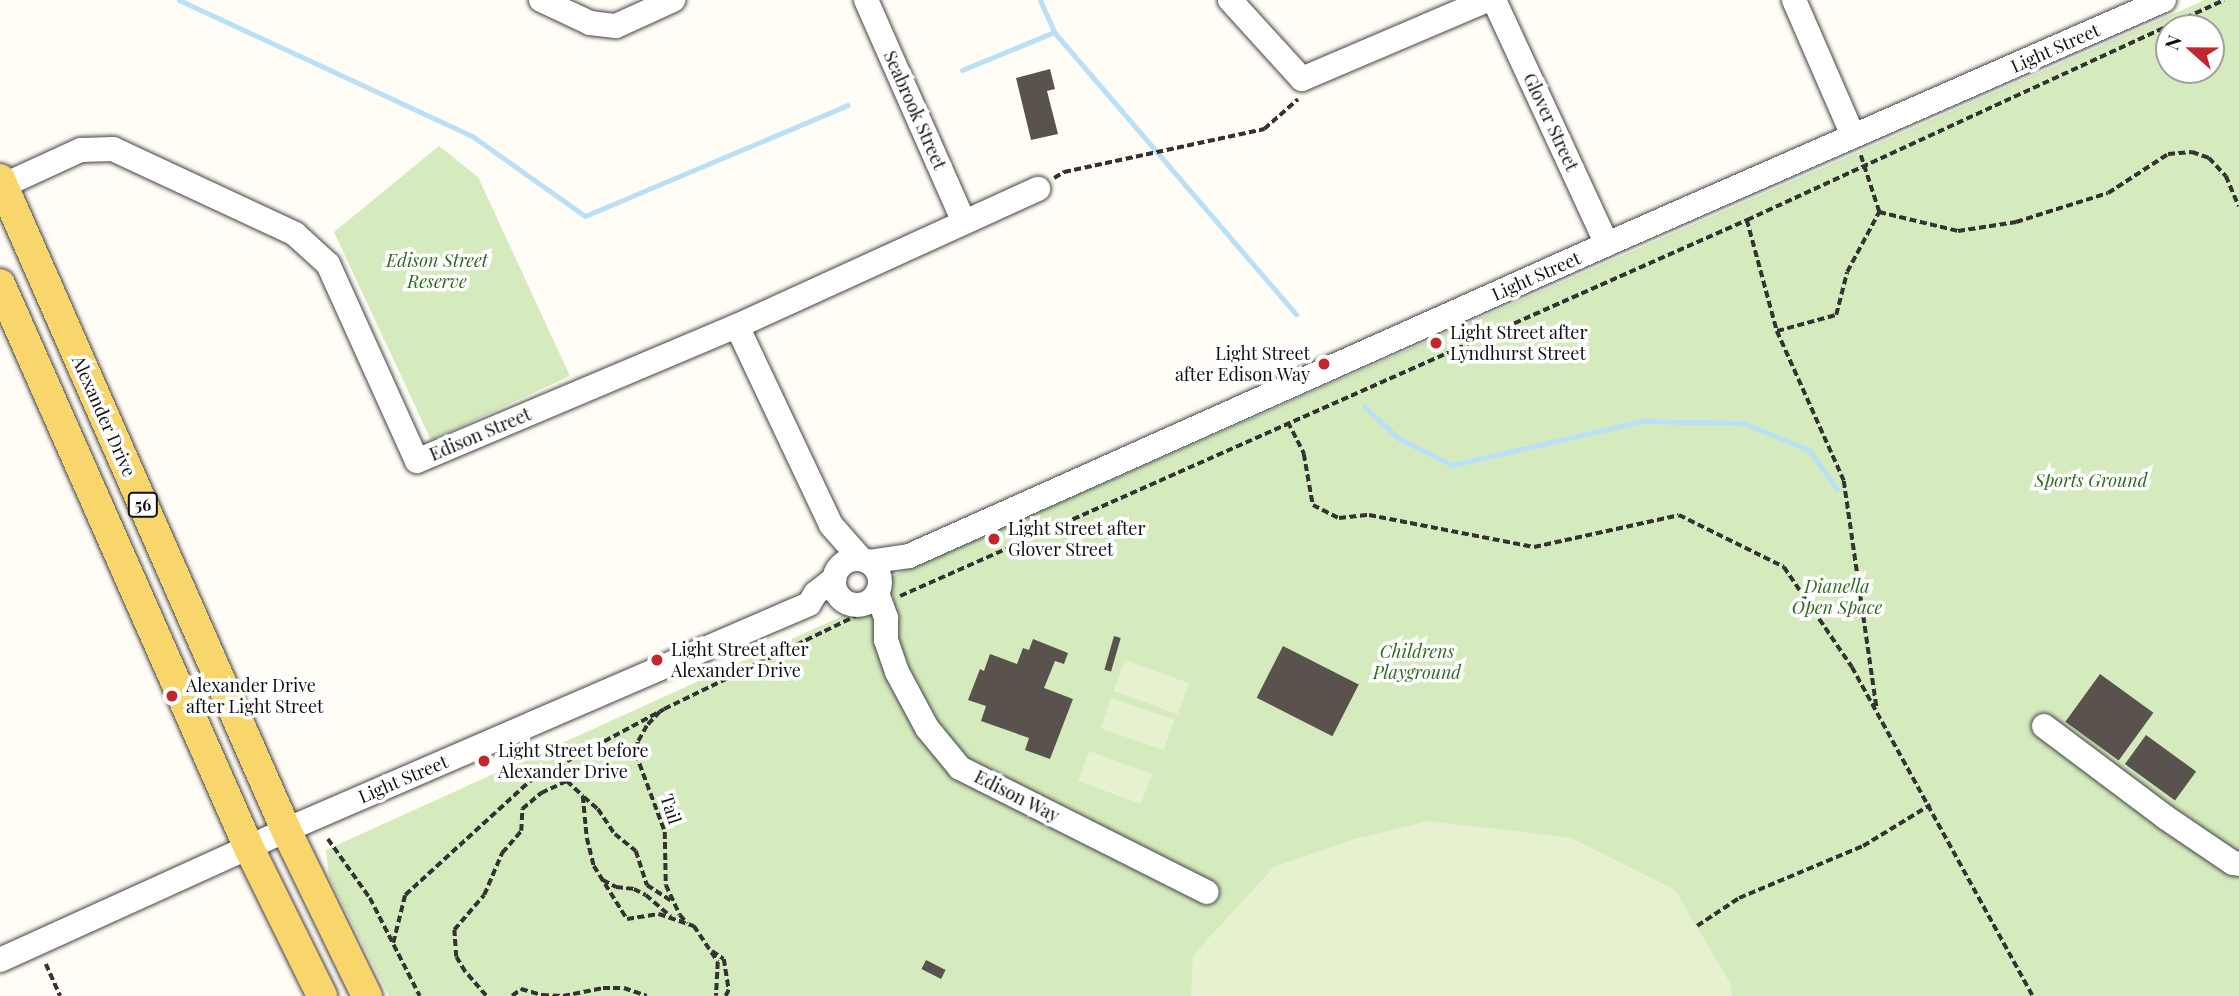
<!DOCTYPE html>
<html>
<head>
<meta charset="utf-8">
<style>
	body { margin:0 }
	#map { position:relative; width:2239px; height:996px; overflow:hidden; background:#fffdf5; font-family:"Playfair Display",serif }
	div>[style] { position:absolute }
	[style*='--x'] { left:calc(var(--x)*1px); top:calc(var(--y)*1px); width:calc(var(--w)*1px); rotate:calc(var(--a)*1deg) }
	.green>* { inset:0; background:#d5ebbd }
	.pitch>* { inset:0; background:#e6f2cf; transform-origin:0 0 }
	.stream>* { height:5px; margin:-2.5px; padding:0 2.5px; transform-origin:2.5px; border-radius:2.5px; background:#b9e0f7 }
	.building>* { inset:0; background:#5a524d; transform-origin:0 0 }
	.path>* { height:3.5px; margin-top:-1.75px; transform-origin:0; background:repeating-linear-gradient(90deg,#333 0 7px,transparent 0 10.5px) }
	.roads { filter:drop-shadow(0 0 2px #444) drop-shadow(0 0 2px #444) }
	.minor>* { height:24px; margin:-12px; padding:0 12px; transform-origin:12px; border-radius:12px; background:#fff }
	.minor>.ring { margin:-12px; padding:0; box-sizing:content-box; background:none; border:24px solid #fff; border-radius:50% }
	.major>* { height:30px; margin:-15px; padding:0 15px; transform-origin:15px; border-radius:15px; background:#f9d66b }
	.dots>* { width:19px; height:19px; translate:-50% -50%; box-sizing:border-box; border:4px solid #fff; border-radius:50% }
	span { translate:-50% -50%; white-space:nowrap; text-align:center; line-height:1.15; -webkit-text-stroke:7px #fff; paint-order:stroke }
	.shield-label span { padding:2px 5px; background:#fff; border:2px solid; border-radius:5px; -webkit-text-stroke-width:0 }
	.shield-label { font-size:16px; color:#111; font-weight:700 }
	.street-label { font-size:18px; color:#111 }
	.park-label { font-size:18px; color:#2f6b1f; font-style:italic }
	.poi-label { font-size:18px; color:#111 }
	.left { translate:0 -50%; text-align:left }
	.right { translate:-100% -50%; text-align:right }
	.north { position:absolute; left:2155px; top:14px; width:70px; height:70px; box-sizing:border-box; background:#fff; border:2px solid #a0a0a0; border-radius:50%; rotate:291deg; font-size:19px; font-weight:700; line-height:28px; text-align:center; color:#111 }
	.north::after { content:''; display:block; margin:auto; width:24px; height:32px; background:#c4262e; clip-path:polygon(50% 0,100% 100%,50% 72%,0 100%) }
</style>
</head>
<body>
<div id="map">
	<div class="green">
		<div style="clip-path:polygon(evenodd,2205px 0,2239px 0,2239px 996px,389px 996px,329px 877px,326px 850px,840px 617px,881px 581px,2205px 0,2169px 28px,2211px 28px,2211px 70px,2169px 70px,2169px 28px)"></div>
		<div style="clip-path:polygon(439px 146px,478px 177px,570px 376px,431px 440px,334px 232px)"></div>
	</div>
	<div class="pitch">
		<div style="left:1125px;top:660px;width:68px;height:33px;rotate:20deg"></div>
		<div style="left:1111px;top:698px;width:67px;height:32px;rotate:19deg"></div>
		<div style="left:1089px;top:751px;width:67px;height:32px;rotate:20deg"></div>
		<div style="clip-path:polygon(1429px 821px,1571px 838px,1675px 890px,1730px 983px,1732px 996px,1191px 996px,1193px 955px,1274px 867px,1354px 839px)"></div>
	</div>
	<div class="stream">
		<div style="--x:179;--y:0;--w:323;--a:24.9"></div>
		<div style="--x:472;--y:136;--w:138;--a:35.3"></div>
		<div style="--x:585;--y:216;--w:285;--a:-22.9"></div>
		<div style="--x:1040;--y:0;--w:35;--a:66"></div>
		<div style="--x:1054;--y:32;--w:372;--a:49.4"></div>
		<div style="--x:962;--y:70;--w:100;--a:-22.4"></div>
		<div style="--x:1364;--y:406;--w:47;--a:43.3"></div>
		<div style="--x:1398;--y:438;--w:60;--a:26.6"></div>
		<div style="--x:1452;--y:465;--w:196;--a:-13"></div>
		<div style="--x:1643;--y:421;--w:100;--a:1.1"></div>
		<div style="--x:1743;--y:423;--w:71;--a:22.2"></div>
		<div style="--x:1809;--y:450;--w:48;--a:54.3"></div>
	</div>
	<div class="building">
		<div style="clip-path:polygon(1050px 69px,1055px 89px,1047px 91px,1058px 134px,1031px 140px,1016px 78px)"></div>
		<div style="left:1114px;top:636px;width:7px;height:35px;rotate:16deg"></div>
		<div style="clip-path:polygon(1033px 639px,1068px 653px,1064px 664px,1055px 661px,1044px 688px,1073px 699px,1050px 759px,1025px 750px,1029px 738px,981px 721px,986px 706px,968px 700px,980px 669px,984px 671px,990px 654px,1017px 664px,1023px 648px,1029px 650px)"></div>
		<div style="left:1283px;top:646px;width:85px;height:58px;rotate:27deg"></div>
		<div style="left:2100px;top:674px;width:66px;height:59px;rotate:36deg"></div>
		<div style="left:2146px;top:735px;width:62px;height:36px;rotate:36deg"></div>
		<div style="left:926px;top:960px;width:22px;height:10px;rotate:27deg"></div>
	</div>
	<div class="path">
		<div style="--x:1054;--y:178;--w:12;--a:-31"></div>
		<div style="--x:1064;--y:172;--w:205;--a:-12.1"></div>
		<div style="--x:1264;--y:129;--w:45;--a:-41.4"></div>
		<div style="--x:1879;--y:212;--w:81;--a:13.5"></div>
		<div style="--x:1958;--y:231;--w:59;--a:-8.8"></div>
		<div style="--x:2016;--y:222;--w:96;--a:-17.5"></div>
		<div style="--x:2108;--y:193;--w:72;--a:-33"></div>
		<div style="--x:2168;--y:154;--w:24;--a:-5"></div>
		<div style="--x:2192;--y:152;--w:18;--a:19"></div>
		<div style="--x:2209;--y:158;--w:25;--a:47"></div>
		<div style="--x:2226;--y:176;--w:33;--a:67"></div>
		<div style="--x:1747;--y:220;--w:115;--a:74.9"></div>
		<div style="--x:1777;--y:331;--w:164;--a:65.9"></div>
		<div style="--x:1844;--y:481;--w:230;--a:81.8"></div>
		<div style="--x:1777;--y:331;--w:61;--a:-15.2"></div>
		<div style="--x:1836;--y:315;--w:44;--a:-75.7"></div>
		<div style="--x:1847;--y:272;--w:68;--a:-61.9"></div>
		<div style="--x:1879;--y:212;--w:61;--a:-108.1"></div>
		<div style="--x:1288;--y:422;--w:36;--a:63"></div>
		<div style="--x:1304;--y:454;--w:52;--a:80"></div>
		<div style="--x:1313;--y:505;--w:29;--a:27"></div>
		<div style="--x:1339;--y:518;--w:30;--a:-6"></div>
		<div style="--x:1369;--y:515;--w:168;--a:11"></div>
		<div style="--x:1534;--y:547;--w:148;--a:-12.4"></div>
		<div style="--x:1679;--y:515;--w:117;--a:26.3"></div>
		<div style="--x:1784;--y:567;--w:121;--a:55.8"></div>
		<div style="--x:1852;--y:667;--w:376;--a:61.2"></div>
		<div style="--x:900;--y:596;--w:927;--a:-23.94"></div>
		<div style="--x:1747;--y:220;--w:525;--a:-24.76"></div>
		<div style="--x:660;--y:712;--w:19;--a:133"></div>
		<div style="--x:647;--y:726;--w:18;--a:119"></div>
		<div style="--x:638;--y:742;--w:12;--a:99"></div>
		<div style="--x:636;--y:754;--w:83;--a:69.6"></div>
		<div style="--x:665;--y:832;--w:53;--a:88.9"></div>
		<div style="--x:666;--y:885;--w:33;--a:65"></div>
		<div style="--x:680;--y:915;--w:11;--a:49"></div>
		<div style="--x:584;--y:797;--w:18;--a:41"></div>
		<div style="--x:598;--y:809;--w:30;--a:56"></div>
		<div style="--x:615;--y:834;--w:27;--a:39"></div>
		<div style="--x:636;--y:851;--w:36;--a:72"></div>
		<div style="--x:647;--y:885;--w:31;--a:33"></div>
		<div style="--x:328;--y:839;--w:72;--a:54.6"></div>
		<div style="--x:370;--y:898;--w:110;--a:63"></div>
		<div style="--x:603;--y:880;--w:15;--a:28"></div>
		<div style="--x:616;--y:887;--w:18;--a:6"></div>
		<div style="--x:634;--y:889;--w:13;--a:27"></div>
		<div style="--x:646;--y:895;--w:33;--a:41"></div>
		<div style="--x:1697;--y:926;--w:50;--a:-33.7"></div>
		<div style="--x:1739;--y:898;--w:134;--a:-22.8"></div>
		<div style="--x:1863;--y:846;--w:79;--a:-31.5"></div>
		<div style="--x:393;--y:943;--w:49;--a:-76"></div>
		<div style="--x:405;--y:895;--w:169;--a:-42.4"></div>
		<div style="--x:530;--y:781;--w:152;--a:-28.2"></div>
		<div style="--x:664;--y:709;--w:222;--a:-25.9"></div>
		<div style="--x:712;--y:951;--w:14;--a:34"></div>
		<div style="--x:724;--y:959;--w:31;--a:81"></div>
		<div style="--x:729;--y:990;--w:7;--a:117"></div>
		<div style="--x:46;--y:964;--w:35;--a:66"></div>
		<div style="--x:486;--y:996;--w:32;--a:-131"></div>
		<div style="--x:465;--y:972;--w:17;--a:-121"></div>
		<div style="--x:456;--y:957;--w:27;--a:-94"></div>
		<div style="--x:454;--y:930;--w:46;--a:-49.4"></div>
		<div style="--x:484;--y:895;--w:46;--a:-66.8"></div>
		<div style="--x:502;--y:853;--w:29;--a:-49"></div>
		<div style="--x:521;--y:831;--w:22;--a:-87"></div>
		<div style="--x:522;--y:809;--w:25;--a:-40"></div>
		<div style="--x:541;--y:793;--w:29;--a:-25"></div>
		<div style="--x:567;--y:781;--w:22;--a:43"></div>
		<div style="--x:583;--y:796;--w:42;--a:84.6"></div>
		<div style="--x:587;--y:838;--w:29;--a:76"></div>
		<div style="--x:594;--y:866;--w:62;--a:58.1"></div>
		<div style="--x:627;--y:919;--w:32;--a:-9"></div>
		<div style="--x:659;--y:914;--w:37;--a:19"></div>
		<div style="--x:694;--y:926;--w:43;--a:56.3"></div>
		<div style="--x:718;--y:962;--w:34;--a:93"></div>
		<div style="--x:512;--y:996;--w:11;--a:-38"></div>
		<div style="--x:521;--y:989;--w:22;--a:16"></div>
		<div style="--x:542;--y:995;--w:21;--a:3"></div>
		<div style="--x:563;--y:996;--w:41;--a:-11.3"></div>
		<div style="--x:603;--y:988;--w:21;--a:0"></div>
		<div style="--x:624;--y:988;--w:24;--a:19"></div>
	</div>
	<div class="roads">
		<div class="minor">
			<div style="--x:541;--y:0;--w:54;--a:25.1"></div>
			<div style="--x:590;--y:23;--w:26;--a:7"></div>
			<div style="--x:616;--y:26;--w:63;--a:-24.5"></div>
			<div style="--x:866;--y:0;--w:240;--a:66.2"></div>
			<div style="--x:1230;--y:0;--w:107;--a:47.7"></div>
			<div style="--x:1302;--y:79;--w:201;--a:-23.1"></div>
			<div style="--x:1494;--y:0;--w:269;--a:65.2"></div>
			<div style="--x:1794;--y:0;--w:148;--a:66.5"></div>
			<div style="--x:0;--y:187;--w:89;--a:-24.6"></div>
			<div style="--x:81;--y:150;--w:32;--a:-2"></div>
			<div style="--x:113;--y:149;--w:201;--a:25"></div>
			<div style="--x:295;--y:234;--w:45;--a:42.3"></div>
			<div style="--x:328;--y:264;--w:216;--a:65.7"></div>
			<div style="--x:417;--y:461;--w:347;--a:-22.9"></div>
			<div style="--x:737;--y:326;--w:331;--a:-24.5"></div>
			<div style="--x:737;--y:326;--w:220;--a:64.7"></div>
			<div style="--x:831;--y:525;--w:45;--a:48.6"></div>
			<div class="ring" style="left:834px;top:559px;width:22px;height:22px"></div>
			<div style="--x:868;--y:562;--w:41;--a:-8.3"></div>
			<div style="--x:909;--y:556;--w:765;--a:-24.08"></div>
			<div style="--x:1607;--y:244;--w:608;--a:-23.66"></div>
			<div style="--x:877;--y:593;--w:27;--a:70"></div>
			<div style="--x:886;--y:618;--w:22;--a:90"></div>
			<div style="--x:886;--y:640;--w:34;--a:71"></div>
			<div style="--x:897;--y:672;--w:64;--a:61.8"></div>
			<div style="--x:927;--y:728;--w:52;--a:50.5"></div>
			<div style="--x:960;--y:768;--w:276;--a:26.7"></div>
			<div style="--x:2044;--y:726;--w:151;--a:36.9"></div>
			<div style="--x:2165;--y:817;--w:82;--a:34.1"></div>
			<div style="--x:2233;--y:863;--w:6;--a:9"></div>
			<div style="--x:0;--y:960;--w:314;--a:-24.4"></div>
			<div style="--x:286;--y:830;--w:570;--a:-23.37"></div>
			<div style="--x:809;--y:604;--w:13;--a:-58"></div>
			<div style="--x:816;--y:593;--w:23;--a:-38"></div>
		</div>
		<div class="major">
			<div style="--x:0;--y:179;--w:711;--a:66.28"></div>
			<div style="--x:286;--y:830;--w:185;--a:64"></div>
			<div style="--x:0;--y:284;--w:617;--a:66.18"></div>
			<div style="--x:249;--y:848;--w:165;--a:63.7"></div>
		</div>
	</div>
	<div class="dots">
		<div style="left:1436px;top:343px;background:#c4262e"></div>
		<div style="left:1324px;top:364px;background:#c4262e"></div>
		<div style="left:994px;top:539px;background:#c4262e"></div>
		<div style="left:657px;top:660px;background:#c4262e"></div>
		<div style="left:172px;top:696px;background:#c4262e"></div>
		<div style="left:484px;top:761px;background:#c4262e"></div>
	</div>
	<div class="shield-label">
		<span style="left:143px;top:505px">56</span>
	</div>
	<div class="street-label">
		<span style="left:2055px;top:48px;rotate:-24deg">Light Street</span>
		<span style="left:915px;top:110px;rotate:66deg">Seabrook Street</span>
		<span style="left:1551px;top:122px;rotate:65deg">Glover Street</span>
		<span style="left:1536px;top:276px;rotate:-24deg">Light Street</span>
		<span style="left:104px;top:416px;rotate:66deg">Alexander Drive</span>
		<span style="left:480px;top:434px;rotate:-23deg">Edison Street</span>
		<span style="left:403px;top:779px;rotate:-23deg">Light Street</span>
		<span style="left:1017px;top:796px;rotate:27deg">Edison Way</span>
		<span style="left:671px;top:809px;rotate:72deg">Tail</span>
	</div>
	<div class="park-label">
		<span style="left:437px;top:271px">Edison Street<br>Reserve</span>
		<span style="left:2091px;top:480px">Sports Ground</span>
		<span style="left:1837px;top:597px">Dianella<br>Open Space</span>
		<span style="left:1417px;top:662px">Childrens<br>Playground</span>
	</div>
	<div class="poi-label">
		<span class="left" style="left:1450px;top:343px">Light Street after<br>Lyndhurst Street</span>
		<span class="right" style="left:1310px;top:364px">Light Street<br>after Edison Way</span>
		<span class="left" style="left:1008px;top:539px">Light Street after<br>Glover Street</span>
		<span class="left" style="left:671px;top:660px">Light Street after<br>Alexander Drive</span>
		<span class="left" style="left:186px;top:696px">Alexander Drive<br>after Light Street</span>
		<span class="left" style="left:498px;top:761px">Light Street before<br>Alexander Drive</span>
	</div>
	<div class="north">N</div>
</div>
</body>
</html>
